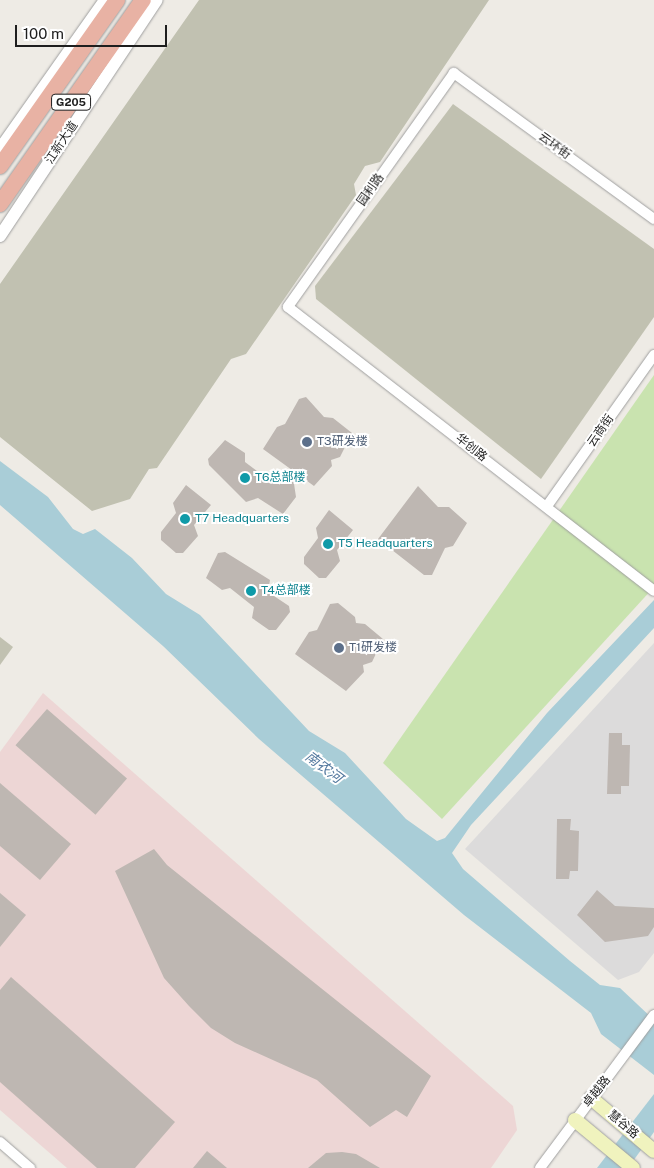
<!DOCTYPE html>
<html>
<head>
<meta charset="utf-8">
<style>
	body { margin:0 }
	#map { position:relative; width:654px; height:1168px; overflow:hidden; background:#eeebe5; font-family:"Public Sans","Noto Sans SC",sans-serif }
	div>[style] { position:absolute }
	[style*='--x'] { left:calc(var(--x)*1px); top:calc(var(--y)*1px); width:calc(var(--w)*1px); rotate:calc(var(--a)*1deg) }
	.residential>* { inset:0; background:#dcdbdb }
	.commercial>* { inset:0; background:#edd6d5 }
	.construction>* { inset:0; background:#c1c1b1 }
	.grass>* { inset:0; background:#c9e3af }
	.water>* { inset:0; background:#a9cdd7 }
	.building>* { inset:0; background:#beb7b2; transform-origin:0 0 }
	.roads { filter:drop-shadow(0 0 1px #9f9f9f) drop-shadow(0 0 1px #9f9f9f) }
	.minor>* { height:10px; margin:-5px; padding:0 5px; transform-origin:5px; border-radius:5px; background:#fff }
	.tertiary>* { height:12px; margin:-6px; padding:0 6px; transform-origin:6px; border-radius:6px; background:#fff }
	.secondary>* { height:14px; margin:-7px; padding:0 7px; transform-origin:7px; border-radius:7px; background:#f0f3be }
	.trunk>* { height:16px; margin:-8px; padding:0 8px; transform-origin:8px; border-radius:8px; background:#e8b2a4 }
	.dots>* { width:14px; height:14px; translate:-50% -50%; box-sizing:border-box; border:2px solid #fff; border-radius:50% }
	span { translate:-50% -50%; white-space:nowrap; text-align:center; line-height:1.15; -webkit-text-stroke:4px #fff; paint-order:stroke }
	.shield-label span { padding:1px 4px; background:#fff; border:1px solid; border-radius:4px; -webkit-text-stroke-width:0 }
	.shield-label { font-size:11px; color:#1e1e1e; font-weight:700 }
	.street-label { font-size:12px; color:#1e1e1e }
	.service-label { font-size:12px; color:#4e5e75 }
	.left { translate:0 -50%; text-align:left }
	.culture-label { font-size:12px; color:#0d838f }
	.water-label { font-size:14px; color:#51779d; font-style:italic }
	.scale { position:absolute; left:15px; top:25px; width:152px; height:22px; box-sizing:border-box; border:2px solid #1e1e1e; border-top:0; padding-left:6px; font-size:15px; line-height:18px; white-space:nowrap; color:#1e1e1e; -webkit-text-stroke:4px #fff; paint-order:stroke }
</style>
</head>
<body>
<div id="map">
	<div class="residential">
		<div style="clip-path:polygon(654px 643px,654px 953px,639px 972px,618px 980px,465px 849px)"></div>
	</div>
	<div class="commercial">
		<div style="clip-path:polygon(43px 693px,513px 1106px,517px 1130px,491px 1168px,67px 1168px,0 1110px,0 752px)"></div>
	</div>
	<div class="construction">
		<div style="clip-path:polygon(199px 0,489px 0,380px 162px,365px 166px,354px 184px,356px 195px,246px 354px,231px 359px,157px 468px,149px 469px,130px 499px,92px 511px,0 437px,0 284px)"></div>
		<div style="clip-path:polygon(453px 104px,654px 249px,654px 317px,541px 479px,316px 299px,315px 286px)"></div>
		<div style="clip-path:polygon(0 637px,13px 647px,0 665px)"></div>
	</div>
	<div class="grass">
		<div style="clip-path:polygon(654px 375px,654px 587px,442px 819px,383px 763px)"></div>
	</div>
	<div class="water">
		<div style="clip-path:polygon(0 461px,48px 497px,73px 529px,83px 534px,95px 529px,132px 558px,166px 594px,200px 615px,309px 731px,345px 753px,406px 819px,437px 841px,445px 838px,547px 713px,654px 600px,654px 628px,471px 825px,452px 853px,463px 869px,570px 961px,600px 985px,620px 988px,654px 1020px,654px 1075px,601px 1034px,591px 1013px,464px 915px,259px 739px,163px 646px,0 505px)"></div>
		<div style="clip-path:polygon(654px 1094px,654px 1132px,628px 1168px,597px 1168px)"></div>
	</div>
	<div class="building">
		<div style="clip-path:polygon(306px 397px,324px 417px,333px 418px,352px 433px,340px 457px,331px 460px,332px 466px,314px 486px,263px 449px,277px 427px,285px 424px,299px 399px)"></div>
		<div style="clip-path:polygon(225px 440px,245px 453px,245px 462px,269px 480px,274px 476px,293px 477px,296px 497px,283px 514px,258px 498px,246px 502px,209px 465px,208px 459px)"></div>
		<div style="clip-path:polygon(186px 485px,211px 505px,194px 525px,198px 536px,183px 553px,176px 553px,161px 540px,161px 532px,176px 513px,173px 503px)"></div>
		<div style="clip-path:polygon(418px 486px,438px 507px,449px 507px,467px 523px,453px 546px,445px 548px,432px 575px,424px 575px,378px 539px)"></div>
		<div style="clip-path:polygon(329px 510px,353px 530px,337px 550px,340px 561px,326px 578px,319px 578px,304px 564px,304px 557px,318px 538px,316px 528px)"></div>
		<div style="clip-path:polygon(225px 552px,270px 580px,268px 592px,289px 606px,290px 612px,276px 630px,269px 630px,252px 618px,254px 607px,230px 588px,222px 590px,206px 578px,218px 553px)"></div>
		<div style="clip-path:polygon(338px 603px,355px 617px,356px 623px,365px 624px,383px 639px,372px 662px,363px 665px,364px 672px,346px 691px,295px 654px,309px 632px,317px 630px,330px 604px)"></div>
		<div style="left:47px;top:709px;width:106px;height:48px;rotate:41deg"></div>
		<div style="clip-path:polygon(609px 733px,622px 733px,622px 745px,630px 745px,629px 786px,621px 786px,621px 794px,607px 794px)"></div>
		<div style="clip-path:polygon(0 783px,71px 844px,40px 880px,0 846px)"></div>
		<div style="clip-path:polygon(557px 819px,571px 819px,570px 830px,579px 831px,578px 871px,570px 871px,569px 879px,556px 879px)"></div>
		<div style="clip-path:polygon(154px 849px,167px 865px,431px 1076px,407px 1117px,396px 1110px,370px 1127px,317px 1080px,235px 1043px,211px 1028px,189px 1006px,164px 978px,115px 871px)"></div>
		<div style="clip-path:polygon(597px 890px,615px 906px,654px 908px,654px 927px,648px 936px,605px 942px,577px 915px)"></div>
		<div style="clip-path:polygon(0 893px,26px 915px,0 947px)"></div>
		<div style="clip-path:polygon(11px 977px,175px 1122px,135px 1168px,97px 1168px,0 1082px,0 990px)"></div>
		<div style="clip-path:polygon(207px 1151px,227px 1168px,193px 1168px)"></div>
		<div style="clip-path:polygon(342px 1152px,356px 1154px,380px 1168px,308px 1168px,326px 1153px)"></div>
	</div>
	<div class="roads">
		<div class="minor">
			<div style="--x:654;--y:219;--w:248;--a:-143.9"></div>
			<div style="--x:454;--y:73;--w:287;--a:125.4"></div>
			<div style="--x:288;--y:307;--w:463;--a:37.8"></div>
			<div style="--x:547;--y:506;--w:185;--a:-54.7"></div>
			<div style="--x:0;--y:1142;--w:40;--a:41"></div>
			<div style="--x:540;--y:1168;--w:191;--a:-53.3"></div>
		</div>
		<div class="tertiary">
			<div style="--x:0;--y:149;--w:182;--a:-54.8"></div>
			<div style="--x:0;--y:236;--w:283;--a:-56.4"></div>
		</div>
		<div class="secondary">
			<div style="--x:591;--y:1098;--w:82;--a:40.1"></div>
			<div style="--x:575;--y:1120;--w:75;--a:39.6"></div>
		</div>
		<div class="trunk">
			<div style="--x:0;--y:166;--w:203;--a:-54.8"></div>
			<div style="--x:0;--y:204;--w:249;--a:-55"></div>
		</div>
	</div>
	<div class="dots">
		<div style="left:307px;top:442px;background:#5c6f8a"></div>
		<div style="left:245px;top:478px;background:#0f9aa8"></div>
		<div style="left:185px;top:519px;background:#0f9aa8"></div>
		<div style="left:328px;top:544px;background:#0f9aa8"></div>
		<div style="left:251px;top:591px;background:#0f9aa8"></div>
		<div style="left:339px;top:648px;background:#5c6f8a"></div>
	</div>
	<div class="shield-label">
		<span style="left:71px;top:102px">G205</span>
	</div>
	<div class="street-label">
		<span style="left:62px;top:143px;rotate:-56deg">江新大道</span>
		<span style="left:554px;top:146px;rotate:36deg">云环街</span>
		<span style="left:371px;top:190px;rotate:-55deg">园利路</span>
		<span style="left:601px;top:431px;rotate:-55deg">云商街</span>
		<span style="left:471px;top:448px;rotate:38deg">华创路</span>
		<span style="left:597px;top:1092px;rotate:-52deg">卓越路</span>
		<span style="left:623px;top:1125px;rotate:40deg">慧谷路</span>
	</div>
	<div class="service-label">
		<span class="left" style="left:317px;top:442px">T3研发楼</span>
		<span class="left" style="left:349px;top:648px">T1研发楼</span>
	</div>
	<div class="culture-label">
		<span class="left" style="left:255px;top:478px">T6总部楼</span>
		<span class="left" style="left:195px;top:519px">T7 Headquarters</span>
		<span class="left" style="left:338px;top:544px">T5 Headquarters</span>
		<span class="left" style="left:261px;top:591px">T4总部楼</span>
	</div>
	<div class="water-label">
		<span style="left:324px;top:767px;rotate:37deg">南农河</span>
	</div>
	<div class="scale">100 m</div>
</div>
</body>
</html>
